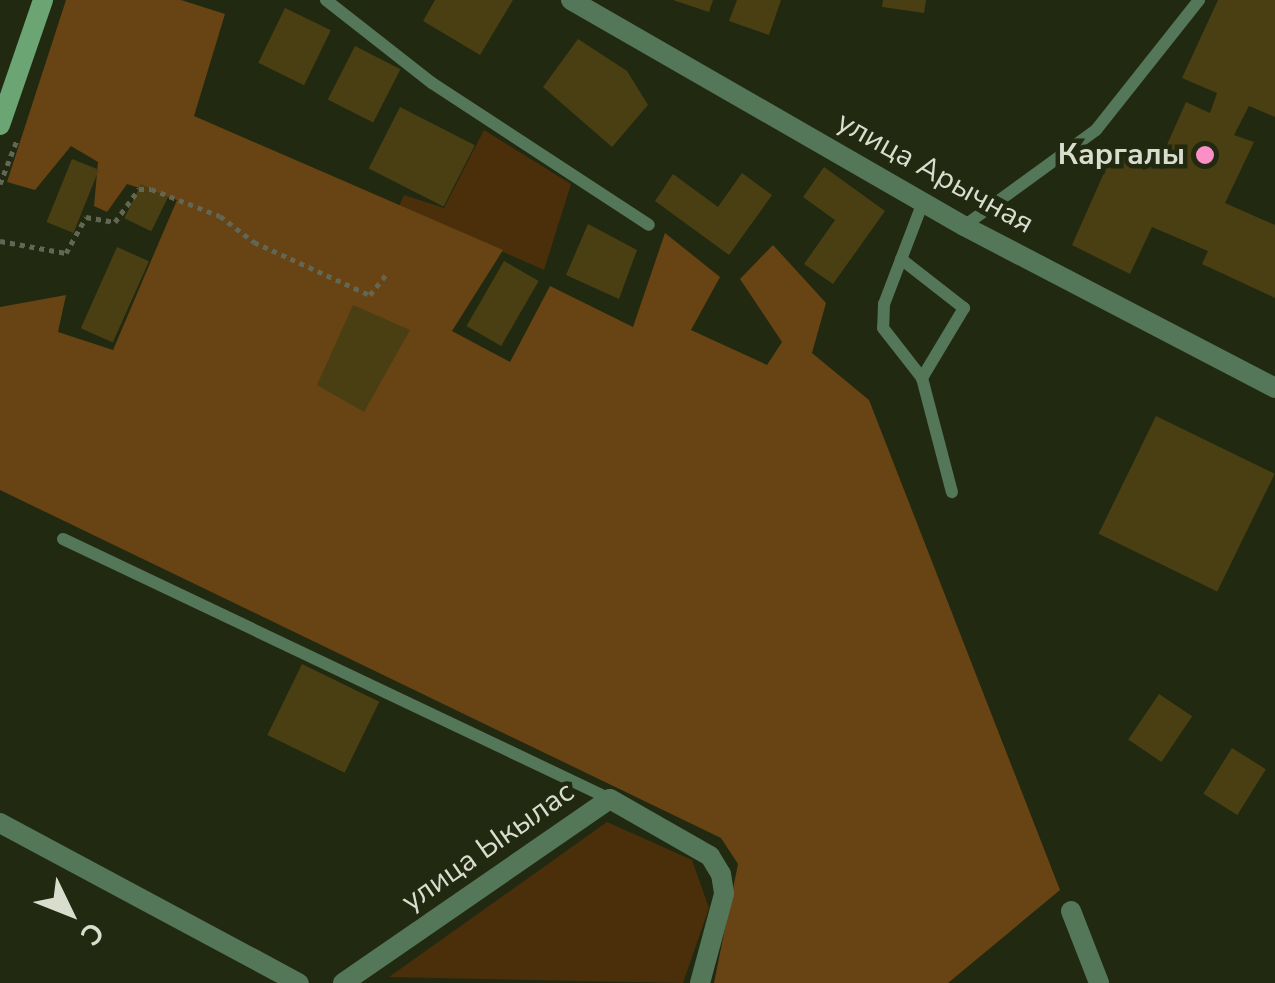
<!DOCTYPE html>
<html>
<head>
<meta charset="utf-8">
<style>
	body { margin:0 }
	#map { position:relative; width:1275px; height:983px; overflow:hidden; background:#222911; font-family:"Nunito Sans",sans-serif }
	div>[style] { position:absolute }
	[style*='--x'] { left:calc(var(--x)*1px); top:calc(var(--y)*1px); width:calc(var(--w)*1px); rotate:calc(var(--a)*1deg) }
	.green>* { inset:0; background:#4b2f0b }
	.forest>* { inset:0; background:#684313 }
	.building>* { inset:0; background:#4a3f12; transform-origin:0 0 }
	.path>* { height:5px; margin-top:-2.5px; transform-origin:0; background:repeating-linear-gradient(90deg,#616752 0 5px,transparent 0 10px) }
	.lane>* { height:12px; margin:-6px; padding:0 6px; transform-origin:6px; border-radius:6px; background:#537758 }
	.street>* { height:20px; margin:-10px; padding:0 10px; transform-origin:10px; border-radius:10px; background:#537758 }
	.secondary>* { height:20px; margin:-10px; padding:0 10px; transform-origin:10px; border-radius:10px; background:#6ba574 }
	.dots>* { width:28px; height:28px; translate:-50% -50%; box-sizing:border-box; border:5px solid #222911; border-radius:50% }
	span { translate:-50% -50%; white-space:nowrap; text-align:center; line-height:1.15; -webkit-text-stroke:9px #222911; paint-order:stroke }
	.poi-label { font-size:30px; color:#d8ddce; font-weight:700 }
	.right { translate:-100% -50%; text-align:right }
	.street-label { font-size:30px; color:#d8ddce }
	.north { position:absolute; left:20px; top:863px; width:100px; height:100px; -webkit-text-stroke:8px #222911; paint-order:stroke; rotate:133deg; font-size:28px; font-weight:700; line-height:40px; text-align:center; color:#d8ddce }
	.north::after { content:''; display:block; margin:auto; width:35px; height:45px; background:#d8ddce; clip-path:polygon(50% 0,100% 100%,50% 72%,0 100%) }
</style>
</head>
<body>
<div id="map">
	<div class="green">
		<div style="clip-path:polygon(484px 130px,571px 184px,544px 270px,399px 206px,404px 195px,444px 208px)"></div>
		<div style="clip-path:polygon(607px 822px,692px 860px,709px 908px,683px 983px,389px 977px)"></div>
	</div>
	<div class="forest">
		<div style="clip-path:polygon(66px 0,181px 0,225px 14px,194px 116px,503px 250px,452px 331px,510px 362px,550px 286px,633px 327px,665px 233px,720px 277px,691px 330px,767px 365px,782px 342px,740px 279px,773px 245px,826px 303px,812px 353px,869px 400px,1060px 890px,948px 983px,714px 983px,738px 864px,721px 838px,0 490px,0 307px,66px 295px,58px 332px,113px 350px,177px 200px,127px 184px,107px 212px,94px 206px,98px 162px,71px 146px,35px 190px,7px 182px)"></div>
	</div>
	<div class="building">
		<div style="clip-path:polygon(435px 0,513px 0,480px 55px,423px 21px)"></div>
		<div style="clip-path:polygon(673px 0,713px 0,709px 12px)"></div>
		<div style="clip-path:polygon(737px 0,781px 0,769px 35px,729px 21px)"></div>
		<div style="clip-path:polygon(883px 0,926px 0,924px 13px,882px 7px)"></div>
		<div style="clip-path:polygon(1218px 0,1275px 0,1275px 117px,1249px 106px,1234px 135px,1254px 142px,1225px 203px,1275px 225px,1275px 298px,1202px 264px,1208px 251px,1152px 227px,1130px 274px,1072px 245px,1116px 146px,1158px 165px,1186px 102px,1210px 113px,1217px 93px,1182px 78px)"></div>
		<div style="left:285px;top:8px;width:51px;height:61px;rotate:26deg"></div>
		<div style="clip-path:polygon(578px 39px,627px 71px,648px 105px,612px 147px,543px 87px)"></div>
		<div style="left:355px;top:46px;width:51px;height:60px;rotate:27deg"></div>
		<div style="left:400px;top:107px;width:84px;height:69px;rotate:27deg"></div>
		<div style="left:72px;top:159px;width:29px;height:68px;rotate:22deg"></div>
		<div style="clip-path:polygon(824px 167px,885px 211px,833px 284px,804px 264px,835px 220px,803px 197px)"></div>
		<div style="clip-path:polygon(742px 173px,772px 195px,729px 255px,655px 201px,673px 174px,718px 207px)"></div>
		<div style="left:141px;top:184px;width:30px;height:38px;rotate:26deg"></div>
		<div style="clip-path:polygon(588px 224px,637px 250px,619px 299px,566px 275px)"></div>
		<div style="left:117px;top:247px;width:35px;height:89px;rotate:24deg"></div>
		<div style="left:504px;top:261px;width:40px;height:75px;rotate:30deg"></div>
		<div style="clip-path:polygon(353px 305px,410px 330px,364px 412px,317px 385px)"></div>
		<div style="left:1156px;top:416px;width:132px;height:131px;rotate:26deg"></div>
		<div style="left:302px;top:664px;width:86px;height:79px;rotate:26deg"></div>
		<div style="left:1159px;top:694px;width:40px;height:55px;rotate:34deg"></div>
		<div style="left:1232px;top:748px;width:40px;height:54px;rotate:32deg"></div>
	</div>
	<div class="path">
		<div style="--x:0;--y:184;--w:47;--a:-68.9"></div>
		<div style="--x:0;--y:241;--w:67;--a:10.3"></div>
		<div style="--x:66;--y:253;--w:41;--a:-60.9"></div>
		<div style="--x:86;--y:217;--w:29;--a:10"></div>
		<div style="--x:115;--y:222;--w:41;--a:-54"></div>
		<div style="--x:139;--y:189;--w:12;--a:0"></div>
		<div style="--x:151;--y:189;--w:74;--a:21.4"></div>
		<div style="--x:220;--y:216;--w:43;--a:37.4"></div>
		<div style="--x:254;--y:242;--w:128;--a:24.6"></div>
		<div style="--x:370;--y:295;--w:28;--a:-52"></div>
	</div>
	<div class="lane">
		<div style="--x:326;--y:0;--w:135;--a:38.1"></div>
		<div style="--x:432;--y:83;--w:259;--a:33.2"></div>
		<div style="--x:923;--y:202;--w:109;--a:110.9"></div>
		<div style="--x:884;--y:304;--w:24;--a:92"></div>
		<div style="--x:883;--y:328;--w:63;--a:52"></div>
		<div style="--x:922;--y:378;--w:118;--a:75.3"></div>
		<div style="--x:964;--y:226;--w:163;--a:-36"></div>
		<div style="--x:1096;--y:130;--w:166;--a:-51.6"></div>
		<div style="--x:901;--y:259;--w:80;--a:37.9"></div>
		<div style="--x:964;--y:308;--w:82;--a:121"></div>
		<div style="--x:63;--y:539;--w:606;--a:25.42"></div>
	</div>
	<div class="street">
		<div style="--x:571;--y:0;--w:453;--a:29.9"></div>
		<div style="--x:964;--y:226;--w:351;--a:27.5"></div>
		<div style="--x:0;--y:823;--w:339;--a:28.2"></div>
		<div style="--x:1071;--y:911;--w:77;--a:68.7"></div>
		<div style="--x:343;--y:983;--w:324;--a:-34.6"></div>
		<div style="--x:610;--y:799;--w:115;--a:29.7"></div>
		<div style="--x:710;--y:856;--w:21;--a:59"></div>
		<div style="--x:721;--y:874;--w:20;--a:81"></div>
		<div style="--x:724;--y:894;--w:92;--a:105.1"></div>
	</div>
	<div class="secondary">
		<div style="--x:0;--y:125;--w:132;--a:-71"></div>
	</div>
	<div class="dots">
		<div style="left:1205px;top:155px;background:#fb8fc6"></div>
	</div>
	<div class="poi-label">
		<span class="right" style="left:1185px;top:155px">Каргалы</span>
	</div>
	<div class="street-label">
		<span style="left:935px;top:173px;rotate:29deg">улица Арычная</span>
		<span style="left:488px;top:847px;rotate:-35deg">улица Ыкылас</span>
	</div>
	<div class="north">С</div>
</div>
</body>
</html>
